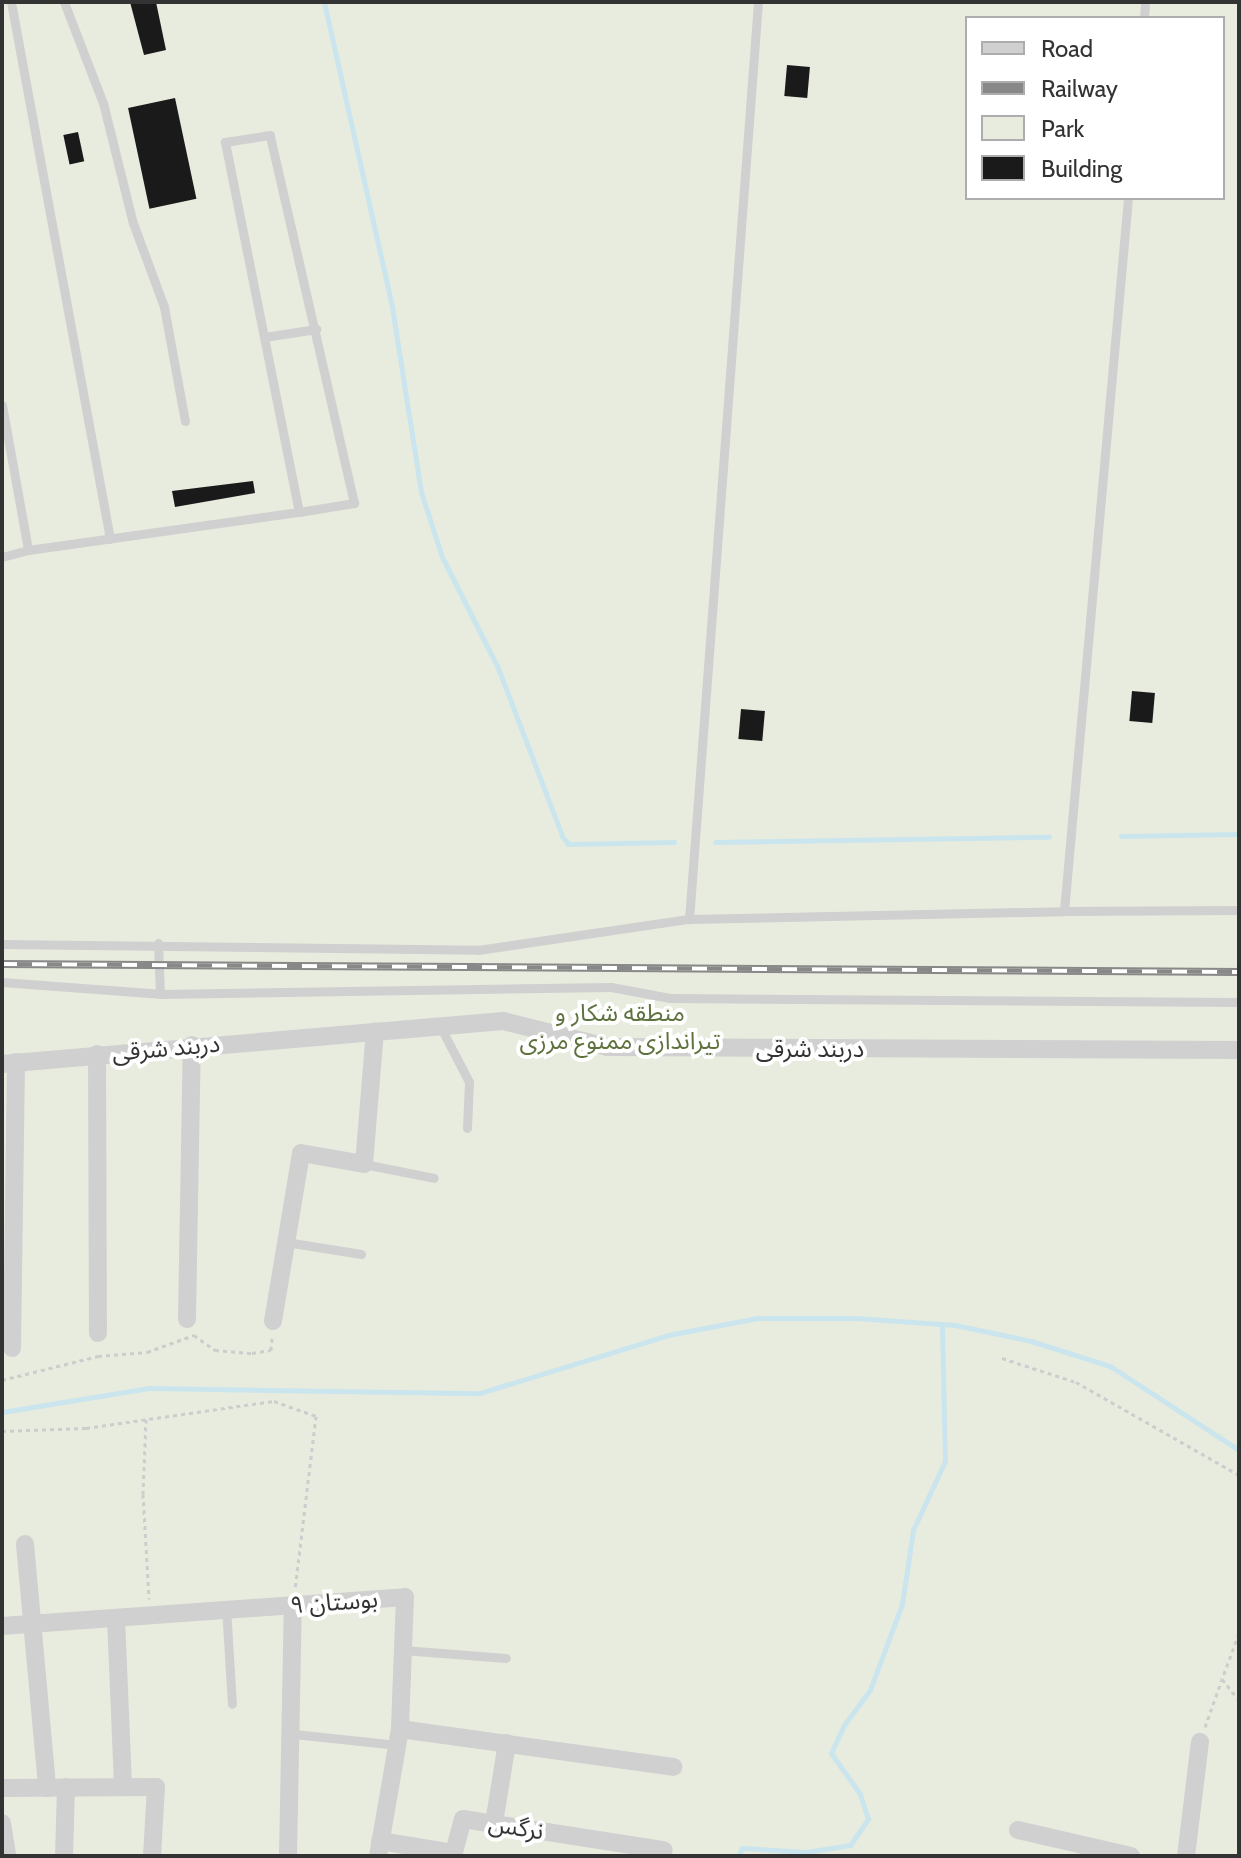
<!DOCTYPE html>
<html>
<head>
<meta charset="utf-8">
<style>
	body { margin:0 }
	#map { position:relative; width:1241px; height:1858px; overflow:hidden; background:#fff; font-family:Cabin,"Noto Sans Arabic",sans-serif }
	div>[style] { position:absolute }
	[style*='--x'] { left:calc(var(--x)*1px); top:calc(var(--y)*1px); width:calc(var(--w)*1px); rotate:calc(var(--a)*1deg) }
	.green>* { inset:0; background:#e8ecde }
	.stream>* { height:5px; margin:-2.5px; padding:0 2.5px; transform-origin:2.5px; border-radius:2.5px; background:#cae5ed }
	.building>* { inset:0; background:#1a1a1a; transform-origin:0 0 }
	.path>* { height:3px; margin-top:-1.5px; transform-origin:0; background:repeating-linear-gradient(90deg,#cdcdcd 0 4px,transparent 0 8px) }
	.lane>* { height:9px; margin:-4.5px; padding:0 4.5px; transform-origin:4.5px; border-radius:4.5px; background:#d0d0d0 }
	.street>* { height:18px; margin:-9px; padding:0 9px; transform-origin:9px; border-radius:9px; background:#d0d0d0 }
	.rail>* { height:8px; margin-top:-4px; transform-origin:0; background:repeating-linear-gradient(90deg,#fff 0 15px,#888 0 30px); box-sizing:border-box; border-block:2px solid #888 }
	span { translate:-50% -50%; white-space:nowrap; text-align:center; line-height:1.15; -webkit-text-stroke:8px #fff; paint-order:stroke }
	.park-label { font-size:24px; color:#5e723d }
	.street-label { font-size:24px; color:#333 }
	.frame { position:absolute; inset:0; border:4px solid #333; pointer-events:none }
	.legend { position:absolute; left:965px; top:16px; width:260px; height:184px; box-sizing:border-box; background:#fff; border:2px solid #adadad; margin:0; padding:10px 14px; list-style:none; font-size:24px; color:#333 }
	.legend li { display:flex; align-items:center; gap:16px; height:40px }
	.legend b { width:40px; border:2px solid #adadad }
</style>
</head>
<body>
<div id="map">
	<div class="green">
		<div style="clip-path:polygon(evenodd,2px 2px,1239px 2px,1239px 1856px,2px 1856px,2px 2px,967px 18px,1223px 18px,1223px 198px,967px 198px,967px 18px)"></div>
	</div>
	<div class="stream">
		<div style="--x:324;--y:2;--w:312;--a:77.4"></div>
		<div style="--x:392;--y:307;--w:187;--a:81.1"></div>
		<div style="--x:421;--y:492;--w:68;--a:72.1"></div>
		<div style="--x:442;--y:557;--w:124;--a:63.2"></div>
		<div style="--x:498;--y:668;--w:180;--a:69.1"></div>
		<div style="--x:562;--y:836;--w:10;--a:53"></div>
		<div style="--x:568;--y:844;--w:106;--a:-1.1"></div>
		<div style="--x:1121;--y:836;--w:118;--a:-1"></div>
		<div style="--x:715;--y:842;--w:334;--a:-0.9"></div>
		<div style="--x:2;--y:1412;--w:149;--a:-9.3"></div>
		<div style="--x:149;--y:1388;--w:331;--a:0.9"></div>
		<div style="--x:480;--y:1393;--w:197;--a:-17.1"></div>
		<div style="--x:668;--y:1335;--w:91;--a:-10.8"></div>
		<div style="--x:757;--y:1318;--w:99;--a:0"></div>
		<div style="--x:856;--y:1318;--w:99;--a:4"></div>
		<div style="--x:955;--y:1325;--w:78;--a:11.9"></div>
		<div style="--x:1031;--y:1341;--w:83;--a:17.6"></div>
		<div style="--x:1110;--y:1366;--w:154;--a:33.1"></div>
		<div style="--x:738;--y:1856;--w:9;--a:-63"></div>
		<div style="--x:742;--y:1848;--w:64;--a:3.6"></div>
		<div style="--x:806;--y:1852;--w:45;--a:-9"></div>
		<div style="--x:850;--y:1845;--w:32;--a:-55"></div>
		<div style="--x:868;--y:1819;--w:26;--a:-108"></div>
		<div style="--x:860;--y:1794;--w:50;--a:-125.3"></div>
		<div style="--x:831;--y:1753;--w:31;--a:-65"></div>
		<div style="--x:844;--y:1725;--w:44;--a:-53.4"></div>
		<div style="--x:870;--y:1690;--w:92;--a:-69.6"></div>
		<div style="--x:902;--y:1604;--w:75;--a:-81.5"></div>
		<div style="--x:913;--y:1530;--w:76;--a:-65.1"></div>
		<div style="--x:945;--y:1461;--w:137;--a:-91.3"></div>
	</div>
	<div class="building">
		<div style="clip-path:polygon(130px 2px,156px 2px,166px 50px,144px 55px)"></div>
		<div style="left:787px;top:65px;width:23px;height:31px;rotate:5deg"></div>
		<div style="left:175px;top:98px;width:103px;height:48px;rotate:78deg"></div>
		<div style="left:78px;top:132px;width:30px;height:15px;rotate:78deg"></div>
		<div style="clip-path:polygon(253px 481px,255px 493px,175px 507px,172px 491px)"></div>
		<div style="left:1132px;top:691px;width:23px;height:30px;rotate:5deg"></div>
		<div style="left:741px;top:709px;width:24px;height:30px;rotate:5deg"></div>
	</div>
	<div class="path">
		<div style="--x:1002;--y:1358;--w:78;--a:18"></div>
		<div style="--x:1076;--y:1382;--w:188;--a:29.7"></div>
		<div style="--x:2;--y:1380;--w:99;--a:-14"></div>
		<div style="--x:98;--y:1356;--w:49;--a:-4.7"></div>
		<div style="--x:147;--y:1352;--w:50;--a:-19.9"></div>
		<div style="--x:194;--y:1335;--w:26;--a:36"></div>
		<div style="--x:215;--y:1350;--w:37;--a:5"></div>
		<div style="--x:252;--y:1353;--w:19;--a:-9"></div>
		<div style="--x:271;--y:1350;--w:12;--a:-85"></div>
		<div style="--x:146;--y:1419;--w:75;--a:92.3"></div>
		<div style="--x:143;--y:1494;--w:105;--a:86.7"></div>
		<div style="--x:2;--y:1431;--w:84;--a:-2"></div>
		<div style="--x:86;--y:1428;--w:190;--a:-8.2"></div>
		<div style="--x:274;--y:1401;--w:45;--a:19.7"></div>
		<div style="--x:316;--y:1416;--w:175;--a:96.9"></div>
		<div style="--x:1239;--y:1633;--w:49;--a:110.3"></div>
		<div style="--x:1222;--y:1679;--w:27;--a:51"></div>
		<div style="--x:1205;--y:1727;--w:51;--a:-70.5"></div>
	</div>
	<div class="lane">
		<div style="--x:11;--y:2;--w:546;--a:79.55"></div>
		<div style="--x:64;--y:2;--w:108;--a:68.9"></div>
		<div style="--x:103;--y:103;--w:124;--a:76"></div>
		<div style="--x:133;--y:223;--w:90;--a:69.7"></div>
		<div style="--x:164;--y:307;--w:116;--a:79.6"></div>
		<div style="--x:758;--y:2;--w:920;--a:94.3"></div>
		<div style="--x:689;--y:919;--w:375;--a:-1.2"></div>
		<div style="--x:1144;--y:18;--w:16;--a:-86"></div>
		<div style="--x:1128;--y:198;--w:716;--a:95.13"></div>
		<div style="--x:1064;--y:911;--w:175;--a:-0.3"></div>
		<div style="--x:264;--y:337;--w:53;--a:-8.7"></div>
		<div style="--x:2;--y:405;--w:147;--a:79.8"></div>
		<div style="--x:2;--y:557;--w:27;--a:-15"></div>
		<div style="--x:28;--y:550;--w:274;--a:-8"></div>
		<div style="--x:299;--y:512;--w:56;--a:-9.3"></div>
		<div style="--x:354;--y:503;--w:377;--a:-102.9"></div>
		<div style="--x:270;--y:135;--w:46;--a:171.2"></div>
		<div style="--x:225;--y:142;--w:377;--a:78.7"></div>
		<div style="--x:158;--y:943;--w:51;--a:87.8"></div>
		<div style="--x:2;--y:944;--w:476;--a:0.7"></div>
		<div style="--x:478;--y:950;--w:213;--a:-8.4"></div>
		<div style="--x:2;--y:982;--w:158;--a:4.3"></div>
		<div style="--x:160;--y:994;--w:451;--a:-0.9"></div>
		<div style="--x:611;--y:987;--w:60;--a:10.6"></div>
		<div style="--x:670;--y:998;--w:569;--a:0.4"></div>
		<div style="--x:440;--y:1026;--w:63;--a:62.6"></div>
		<div style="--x:469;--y:1082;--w:46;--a:92.5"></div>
		<div style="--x:364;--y:1164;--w:71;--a:11.3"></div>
		<div style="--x:286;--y:1242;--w:76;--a:9.1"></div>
		<div style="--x:226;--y:1607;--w:97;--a:86.5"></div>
		<div style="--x:403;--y:1650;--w:103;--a:4.4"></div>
		<div style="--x:294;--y:1734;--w:104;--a:6.1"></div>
	</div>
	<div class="street">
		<div style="--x:97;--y:1054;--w:279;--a:89.8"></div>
		<div style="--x:2;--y:1064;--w:503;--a:-4.91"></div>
		<div style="--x:503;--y:1021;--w:107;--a:14"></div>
		<div style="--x:607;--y:1047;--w:632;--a:0.27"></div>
		<div style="--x:187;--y:1319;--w:274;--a:-89"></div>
		<div style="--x:273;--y:1321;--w:170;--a:-80.5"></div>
		<div style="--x:301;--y:1153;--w:64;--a:9.9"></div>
		<div style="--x:364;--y:1164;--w:133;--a:-85.3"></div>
		<div style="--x:12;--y:1348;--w:286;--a:-89.2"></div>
		<div style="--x:25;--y:1544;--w:245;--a:84.8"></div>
		<div style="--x:116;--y:1618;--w:169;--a:87.6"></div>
		<div style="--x:2;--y:1626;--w:404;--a:-4.1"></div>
		<div style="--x:405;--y:1597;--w:132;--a:92.2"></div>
		<div style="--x:400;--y:1729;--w:129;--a:99.8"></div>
		<div style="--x:400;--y:1729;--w:276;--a:7.9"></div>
		<div style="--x:2;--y:1788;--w:154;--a:-0.4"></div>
		<div style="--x:156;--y:1787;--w:69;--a:93.3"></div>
		<div style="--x:2;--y:1823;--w:33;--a:81"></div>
		<div style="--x:494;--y:1823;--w:81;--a:-80.8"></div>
		<div style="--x:1018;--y:1830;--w:116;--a:13"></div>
		<div style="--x:380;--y:1841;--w:74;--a:9.3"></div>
		<div style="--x:64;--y:1856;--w:69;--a:-88.3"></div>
		<div style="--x:288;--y:1856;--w:250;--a:-88.9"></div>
		<div style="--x:453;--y:1856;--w:38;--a:-75"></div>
		<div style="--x:463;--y:1819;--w:203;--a:8.8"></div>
		<div style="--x:1186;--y:1856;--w:115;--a:-83"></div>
	</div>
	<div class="rail">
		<div style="--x:2;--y:964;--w:1237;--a:0.37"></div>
	</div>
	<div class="park-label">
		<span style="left:620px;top:1027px">منطقه شکار و<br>تیراندازی ممنوع مرزی</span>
	</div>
	<div class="street-label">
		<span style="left:166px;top:1048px;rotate:-5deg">دربند شرقی</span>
		<span style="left:810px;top:1049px">دربند شرقی</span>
		<span style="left:334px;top:1602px;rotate:-4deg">بوستان ۹</span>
		<span style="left:516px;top:1827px;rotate:9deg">نرگس</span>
	</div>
	<div class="frame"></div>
	<ul class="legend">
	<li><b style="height:10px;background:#d0d0d0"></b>Road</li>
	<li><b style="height:10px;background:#888"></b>Railway</li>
	<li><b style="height:22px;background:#e8ecde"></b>Park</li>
	<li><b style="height:22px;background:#1a1a1a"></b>Building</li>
	</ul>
</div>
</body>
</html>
